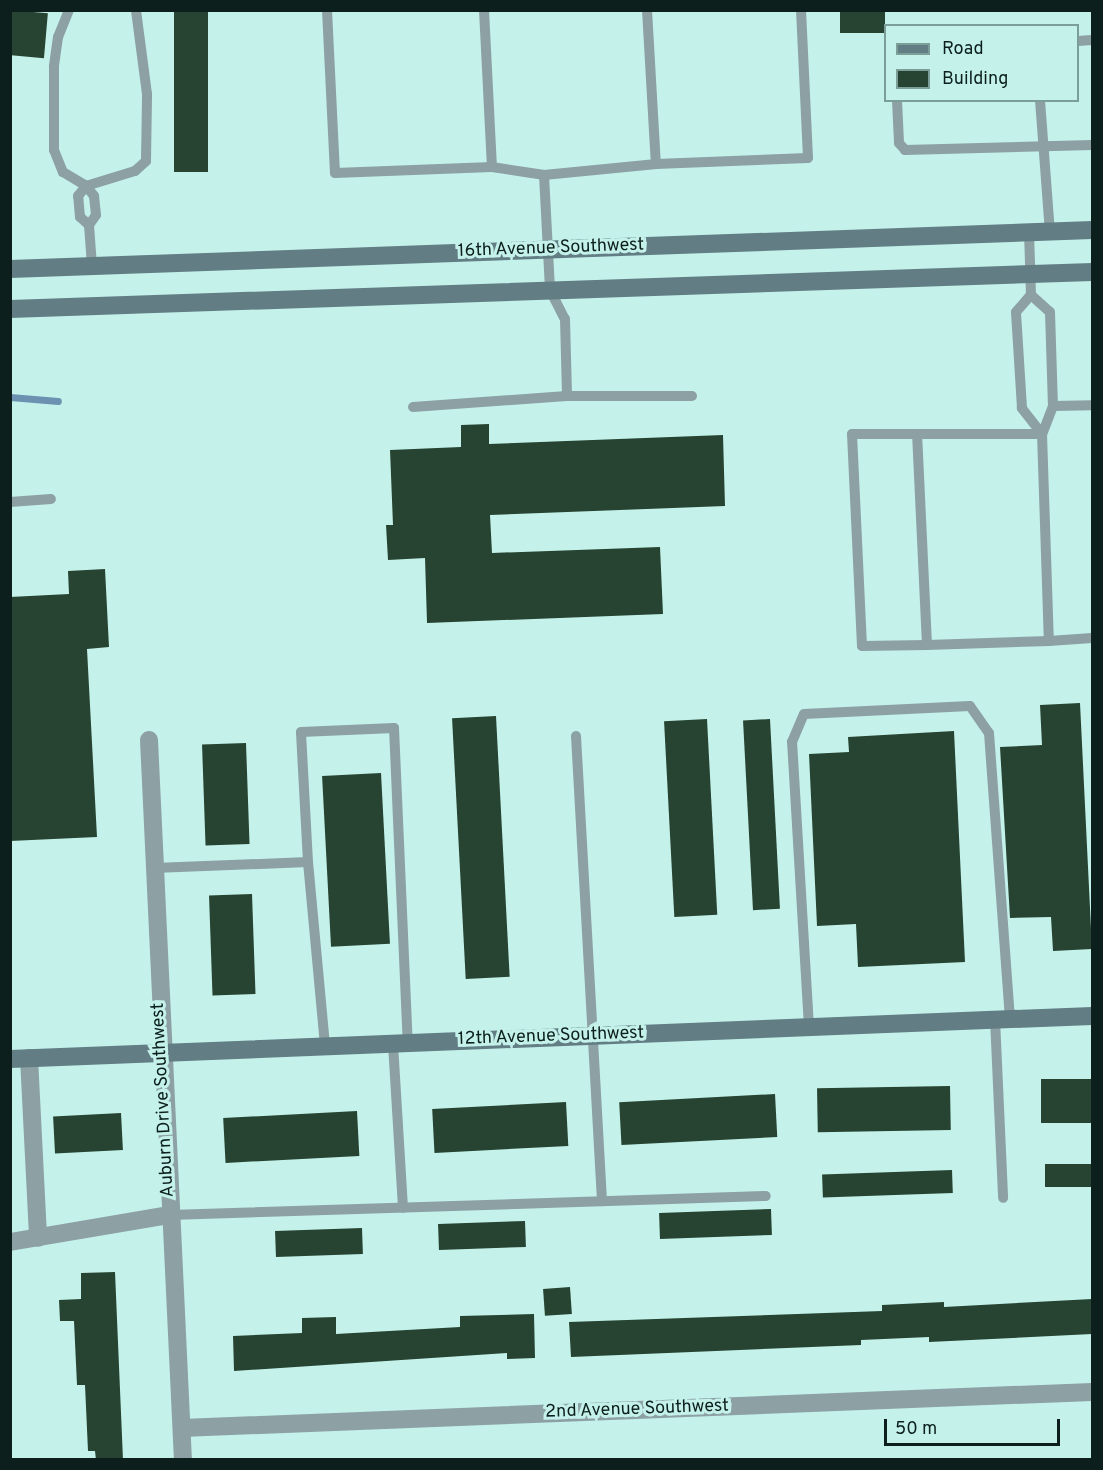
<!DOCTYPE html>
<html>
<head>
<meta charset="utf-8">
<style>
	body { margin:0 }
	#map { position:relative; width:1103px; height:1470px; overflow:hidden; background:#c4f2eb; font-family:Overpass,sans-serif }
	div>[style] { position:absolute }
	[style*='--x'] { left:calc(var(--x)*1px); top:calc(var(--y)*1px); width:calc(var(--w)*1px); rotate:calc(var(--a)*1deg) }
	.stream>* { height:7px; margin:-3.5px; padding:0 3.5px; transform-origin:3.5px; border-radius:3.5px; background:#6d91b1 }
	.building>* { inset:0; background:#264431; transform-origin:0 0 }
	.lane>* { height:10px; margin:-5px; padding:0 5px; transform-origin:5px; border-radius:5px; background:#8da0a4 }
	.street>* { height:18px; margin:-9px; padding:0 9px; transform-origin:9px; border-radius:9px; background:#8da0a4 }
	.secondary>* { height:18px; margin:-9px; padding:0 9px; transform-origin:9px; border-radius:9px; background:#627d84 }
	span { translate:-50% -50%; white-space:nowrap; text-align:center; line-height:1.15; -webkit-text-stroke:6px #c4f2eb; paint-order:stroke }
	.street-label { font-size:18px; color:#0d1f1c }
	.frame { position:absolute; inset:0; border:12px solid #0d1f1c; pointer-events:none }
	.legend { position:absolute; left:884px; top:24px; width:195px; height:78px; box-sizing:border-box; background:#c4f2eb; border:2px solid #7b9e98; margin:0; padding:8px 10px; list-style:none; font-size:18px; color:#0d1f1c }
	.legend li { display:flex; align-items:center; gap:12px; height:30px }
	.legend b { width:30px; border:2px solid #7b9e98 }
	.scale { position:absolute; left:884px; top:1419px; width:176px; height:27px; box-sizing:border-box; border:3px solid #0d1f1c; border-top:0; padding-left:8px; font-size:18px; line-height:21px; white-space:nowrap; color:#0d1f1c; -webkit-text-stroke:4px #c4f2eb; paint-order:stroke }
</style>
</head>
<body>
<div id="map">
	<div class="stream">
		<div style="--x:10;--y:397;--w:48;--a:4.8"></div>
	</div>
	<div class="building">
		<div style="left:10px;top:10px;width:38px;height:45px;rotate:5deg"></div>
		<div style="left:174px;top:10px;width:34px;height:162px"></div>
		<div style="left:840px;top:10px;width:45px;height:23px"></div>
		<div style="clip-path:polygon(489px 424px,489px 444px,723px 435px,725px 506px,490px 515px,492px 553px,660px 547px,663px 614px,427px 623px,425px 558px,388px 560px,386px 525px,393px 525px,390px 450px,461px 447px,461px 425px)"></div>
		<div style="clip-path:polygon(105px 569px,109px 647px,87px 649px,97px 837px,10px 841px,10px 597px,69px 594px,68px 571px)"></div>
		<div style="clip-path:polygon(1080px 703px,1092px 949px,1053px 951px,1051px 917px,1010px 918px,1000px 747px,1042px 745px,1040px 705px)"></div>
		<div style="left:496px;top:716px;width:261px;height:44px;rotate:87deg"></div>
		<div style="left:707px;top:719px;width:196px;height:43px;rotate:87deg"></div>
		<div style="left:770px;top:719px;width:190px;height:27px;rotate:87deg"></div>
		<div style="clip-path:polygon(954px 731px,965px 962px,858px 967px,856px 924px,817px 926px,809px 754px,849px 752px,848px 737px)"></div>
		<div style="left:246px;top:743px;width:101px;height:44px;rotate:88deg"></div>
		<div style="left:381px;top:773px;width:171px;height:59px;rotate:87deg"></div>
		<div style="left:252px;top:894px;width:100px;height:43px;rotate:88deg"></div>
		<div style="left:1092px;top:1079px;width:44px;height:51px;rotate:90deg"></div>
		<div style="left:950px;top:1086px;width:44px;height:133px;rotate:89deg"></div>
		<div style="left:775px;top:1094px;width:43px;height:156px;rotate:87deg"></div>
		<div style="left:566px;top:1102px;width:44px;height:134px;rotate:87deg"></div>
		<div style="left:357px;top:1111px;width:45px;height:134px;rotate:87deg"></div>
		<div style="left:121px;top:1113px;width:37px;height:68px;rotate:87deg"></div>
		<div style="left:1092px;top:1164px;width:23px;height:47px;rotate:90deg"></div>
		<div style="left:952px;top:1170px;width:23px;height:130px;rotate:88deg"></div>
		<div style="left:771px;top:1209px;width:26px;height:112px;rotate:88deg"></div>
		<div style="left:525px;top:1221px;width:26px;height:87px;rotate:88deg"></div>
		<div style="left:362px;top:1228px;width:26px;height:87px;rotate:88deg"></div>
		<div style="clip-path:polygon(115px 1272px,123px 1460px,96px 1460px,95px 1451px,88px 1451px,85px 1385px,77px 1385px,74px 1321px,60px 1321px,59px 1300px,81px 1299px,81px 1273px)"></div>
		<div style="left:570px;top:1287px;width:27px;height:27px;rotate:86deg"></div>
		<div style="clip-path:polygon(1092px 1299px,1092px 1334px,929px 1342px,929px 1337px,861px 1340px,861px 1345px,571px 1357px,569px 1322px,882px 1311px,882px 1305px,944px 1302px,944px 1307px)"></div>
		<div style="clip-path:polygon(534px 1314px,535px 1358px,507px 1359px,507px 1353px,234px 1371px,233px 1336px,302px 1333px,302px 1318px,336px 1317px,336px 1334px,460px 1327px,460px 1316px)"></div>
	</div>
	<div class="lane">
		<div style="--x:69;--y:10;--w:29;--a:112"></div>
		<div style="--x:58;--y:37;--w:30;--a:98"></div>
		<div style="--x:54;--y:67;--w:83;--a:90"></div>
		<div style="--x:54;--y:150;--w:24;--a:68"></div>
		<div style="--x:63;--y:172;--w:27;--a:31"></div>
		<div style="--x:86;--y:186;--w:51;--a:-17"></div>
		<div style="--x:135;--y:171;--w:15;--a:-42"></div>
		<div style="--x:146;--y:161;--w:67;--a:-89.1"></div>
		<div style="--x:147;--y:94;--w:85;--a:-97.5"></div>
		<div style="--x:327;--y:10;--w:163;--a:87.2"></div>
		<div style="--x:335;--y:173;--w:157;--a:-2.2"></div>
		<div style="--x:492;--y:167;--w:53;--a:8.7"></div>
		<div style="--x:544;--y:175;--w:113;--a:-5.6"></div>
		<div style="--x:656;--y:164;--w:152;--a:-2.3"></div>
		<div style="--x:808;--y:158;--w:148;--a:-92.7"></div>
		<div style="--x:484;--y:10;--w:157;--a:87.1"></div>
		<div style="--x:647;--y:10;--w:154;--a:86.7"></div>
		<div style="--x:1078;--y:41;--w:14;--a:-4"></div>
		<div style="--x:897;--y:100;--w:43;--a:87.3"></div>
		<div style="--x:899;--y:143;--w:9;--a:49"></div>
		<div style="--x:905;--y:150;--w:187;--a:-1.5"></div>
		<div style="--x:1040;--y:100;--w:132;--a:85.7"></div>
		<div style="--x:544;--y:175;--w:115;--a:87"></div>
		<div style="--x:550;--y:290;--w:33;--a:63"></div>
		<div style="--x:565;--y:319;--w:77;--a:88.5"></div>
		<div style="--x:567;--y:396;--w:125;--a:0"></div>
		<div style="--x:89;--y:225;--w:12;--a:-138"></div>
		<div style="--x:80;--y:217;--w:21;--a:-95"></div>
		<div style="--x:78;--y:196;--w:13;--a:-51"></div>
		<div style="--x:86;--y:186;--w:13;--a:51"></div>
		<div style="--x:94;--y:196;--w:19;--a:84"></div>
		<div style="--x:96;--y:215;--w:12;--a:125"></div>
		<div style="--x:89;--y:225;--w:41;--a:85.8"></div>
		<div style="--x:1029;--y:232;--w:63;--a:88.2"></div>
		<div style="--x:1031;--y:295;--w:25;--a:42"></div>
		<div style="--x:1050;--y:312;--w:94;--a:88.2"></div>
		<div style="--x:1053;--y:406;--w:30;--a:111"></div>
		<div style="--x:1042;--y:434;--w:33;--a:-128"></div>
		<div style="--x:1022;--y:408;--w:96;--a:-93.6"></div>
		<div style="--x:1016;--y:312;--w:23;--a:-49"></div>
		<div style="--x:1053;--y:406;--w:39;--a:-1"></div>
		<div style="--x:413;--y:407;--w:154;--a:-4.1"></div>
		<div style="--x:917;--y:434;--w:65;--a:180"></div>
		<div style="--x:852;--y:434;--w:212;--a:87.3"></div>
		<div style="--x:862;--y:646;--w:65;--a:-0.9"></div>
		<div style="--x:927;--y:645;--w:211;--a:-92.7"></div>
		<div style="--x:917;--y:434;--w:125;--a:0"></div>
		<div style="--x:1042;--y:434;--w:207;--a:88.1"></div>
		<div style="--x:1049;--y:641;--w:43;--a:-4"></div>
		<div style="--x:10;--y:502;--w:41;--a:-4.2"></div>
		<div style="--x:927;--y:645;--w:122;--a:-1.9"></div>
		<div style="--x:576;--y:736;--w:466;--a:86.8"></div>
		<div style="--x:308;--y:862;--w:130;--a:-93.1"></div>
		<div style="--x:301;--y:732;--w:93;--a:-2.5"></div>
		<div style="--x:394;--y:728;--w:315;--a:87.5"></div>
		<div style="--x:154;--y:868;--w:154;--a:-2.2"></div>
		<div style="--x:308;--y:862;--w:185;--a:84.7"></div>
		<div style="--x:995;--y:1019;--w:179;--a:87.4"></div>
		<div style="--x:809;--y:1027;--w:286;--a:-93.4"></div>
		<div style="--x:792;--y:742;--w:30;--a:-67"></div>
		<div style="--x:804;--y:714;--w:166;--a:-2.8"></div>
		<div style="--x:970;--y:706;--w:33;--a:55"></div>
		<div style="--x:989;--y:733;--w:287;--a:85.8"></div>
		<div style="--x:393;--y:1044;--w:164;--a:86.5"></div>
		<div style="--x:170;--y:1215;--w:596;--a:-1.83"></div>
	</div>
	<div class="street">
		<div style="--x:149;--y:740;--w:721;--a:87.3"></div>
		<div style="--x:29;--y:1058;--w:180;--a:87.1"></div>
		<div style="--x:10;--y:1242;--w:162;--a:-9.6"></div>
		<div style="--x:182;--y:1428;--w:911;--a:-2.27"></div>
	</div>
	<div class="secondary">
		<div style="--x:10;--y:269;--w:1083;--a:-2.06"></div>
		<div style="--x:10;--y:309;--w:1083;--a:-1.96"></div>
		<div style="--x:10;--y:1059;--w:1083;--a:-2.28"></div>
	</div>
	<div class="street-label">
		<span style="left:551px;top:249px;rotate:-2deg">16th Avenue Southwest</span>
		<span style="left:551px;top:1037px;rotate:-2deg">12th Avenue Southwest</span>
		<span style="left:164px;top:1100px;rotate:-93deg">Auburn Drive Southwest</span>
		<span style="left:637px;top:1410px;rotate:-2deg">2nd Avenue Southwest</span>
	</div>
	<div class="frame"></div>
	<ul class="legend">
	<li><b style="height:8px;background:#627d84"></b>Road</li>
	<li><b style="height:16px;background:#264431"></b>Building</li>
	</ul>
	<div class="scale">50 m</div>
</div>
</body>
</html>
